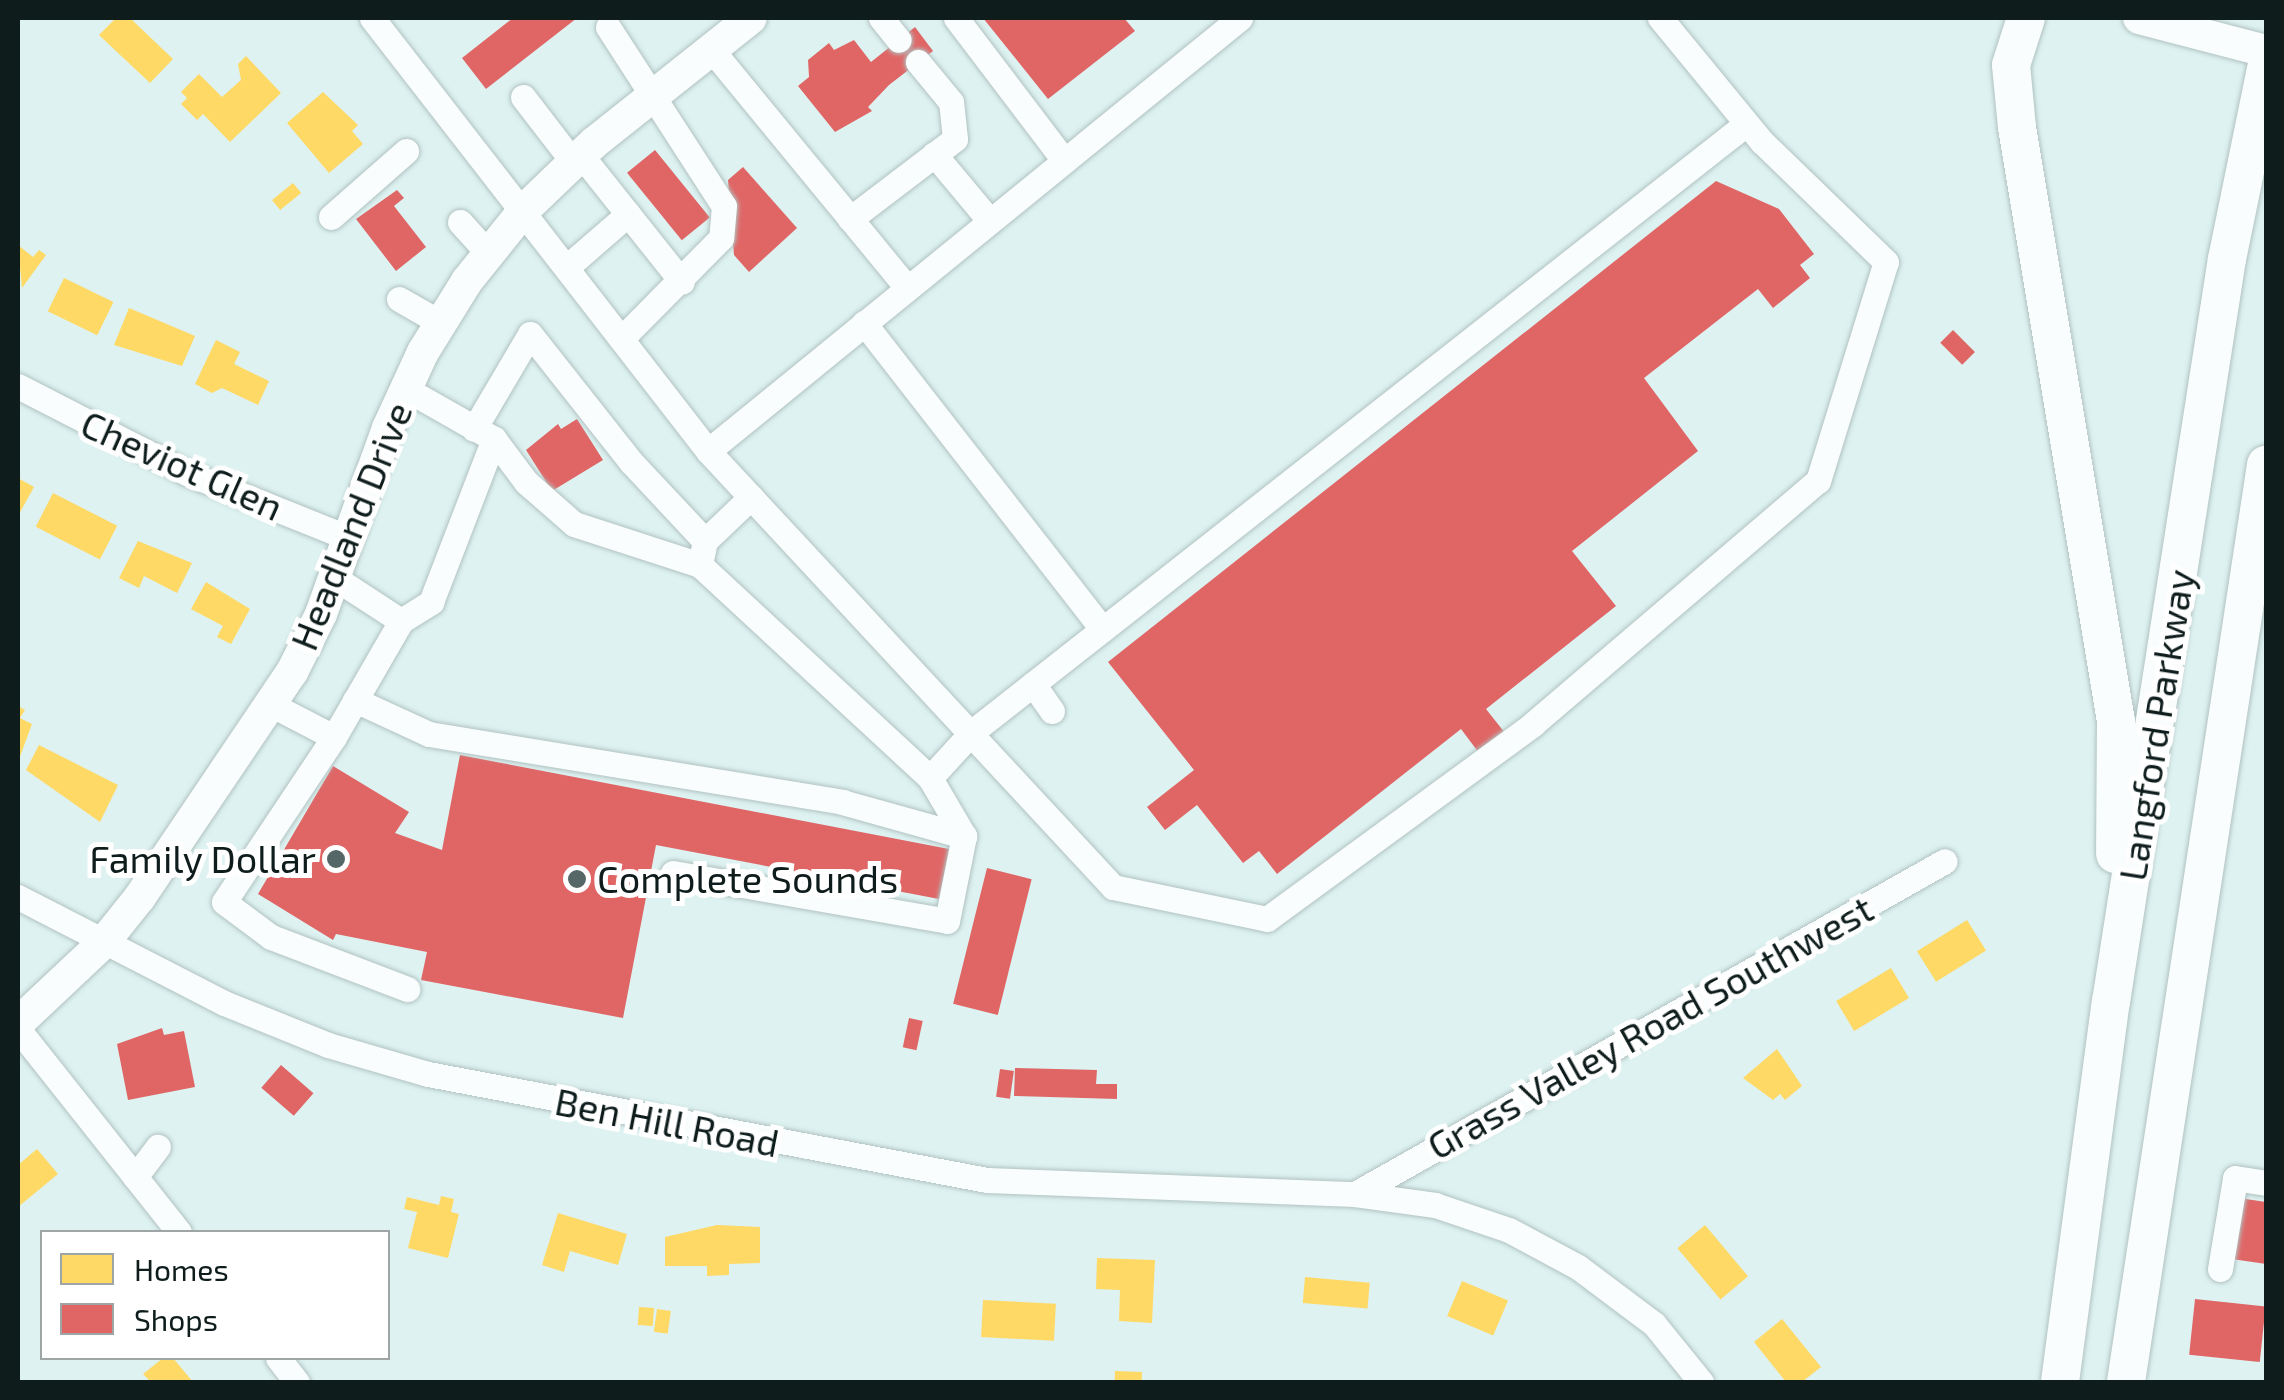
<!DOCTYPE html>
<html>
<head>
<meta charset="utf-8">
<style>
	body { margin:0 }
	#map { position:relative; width:2284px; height:1400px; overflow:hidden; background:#ddf2f1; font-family:"Exo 2",sans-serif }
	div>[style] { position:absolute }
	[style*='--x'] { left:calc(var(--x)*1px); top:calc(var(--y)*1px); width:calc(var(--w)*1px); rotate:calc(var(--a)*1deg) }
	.homes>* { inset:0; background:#ffd966; transform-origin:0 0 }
	.shops>* { inset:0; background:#e06666; transform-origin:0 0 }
	.roads { filter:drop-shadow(0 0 2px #b1c2c1) drop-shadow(0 0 2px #b1c2c1) }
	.minor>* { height:25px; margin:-12.5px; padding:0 12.5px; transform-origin:12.5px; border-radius:12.5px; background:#fafdfd }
	.major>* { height:32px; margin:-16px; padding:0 16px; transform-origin:16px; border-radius:16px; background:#fafdfd }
	.highway>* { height:38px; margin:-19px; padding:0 19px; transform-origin:19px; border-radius:19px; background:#fafdfd }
	.dots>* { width:28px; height:28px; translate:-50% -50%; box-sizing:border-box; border:5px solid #fff; border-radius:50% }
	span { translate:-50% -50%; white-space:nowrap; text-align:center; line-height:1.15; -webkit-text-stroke:10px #fff; paint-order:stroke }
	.street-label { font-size:38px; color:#0e1c1c }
	.poi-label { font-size:38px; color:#0e1c1c }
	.right { translate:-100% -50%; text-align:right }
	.left { translate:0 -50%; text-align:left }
	.frame { position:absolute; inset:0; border:20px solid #0e1c1c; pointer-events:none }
	.legend { position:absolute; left:40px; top:1230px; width:350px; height:130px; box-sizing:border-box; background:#fff; border:2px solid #9fa4a4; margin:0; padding:12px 18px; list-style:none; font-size:30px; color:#0e1c1c }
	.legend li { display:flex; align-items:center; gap:20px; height:50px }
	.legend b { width:50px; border:2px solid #9fa4a4 }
</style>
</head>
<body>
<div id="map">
	<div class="homes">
		<div style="clip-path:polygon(116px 18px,130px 18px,173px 59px,150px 83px,99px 35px)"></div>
		<div style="clip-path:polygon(246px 56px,281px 93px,230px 142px,203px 114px,197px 120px,181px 104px,187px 98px,181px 92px,199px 74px,222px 97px,241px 80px,238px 64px)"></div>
		<div style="clip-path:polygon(323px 92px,358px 125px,352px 131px,363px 144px,329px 173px,287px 123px)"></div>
		<div style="left:293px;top:183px;width:13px;height:27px;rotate:51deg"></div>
		<div style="clip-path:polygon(18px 245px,33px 257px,39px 250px,46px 255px,22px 288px)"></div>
		<div style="left:64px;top:278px;width:55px;height:37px;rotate:26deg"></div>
		<div style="clip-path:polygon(129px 308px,195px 336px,182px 366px,114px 345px)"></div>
		<div style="clip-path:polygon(216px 340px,240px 352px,234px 364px,269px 381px,258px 405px,222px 388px,212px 393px,195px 384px)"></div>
		<div style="clip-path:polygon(18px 478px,34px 487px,18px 516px)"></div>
		<div style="left:53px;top:493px;width:72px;height:38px;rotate:27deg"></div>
		<div style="clip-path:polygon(138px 541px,192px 563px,177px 593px,144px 576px,139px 588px,119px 578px)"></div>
		<div style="clip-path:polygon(206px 582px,250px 609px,231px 644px,217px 637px,223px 626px,191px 609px)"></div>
		<div style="clip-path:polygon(18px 706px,25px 710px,20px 718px,32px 724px,18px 762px)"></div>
		<div style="clip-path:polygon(39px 745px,118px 785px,100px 822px,26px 770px)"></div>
		<div style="left:1967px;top:920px;width:36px;height:59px;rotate:58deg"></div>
		<div style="left:1891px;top:968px;width:35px;height:64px;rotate:59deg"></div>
		<div style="clip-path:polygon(1777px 1049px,1802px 1086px,1785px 1100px,1780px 1094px,1773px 1100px,1743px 1078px)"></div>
		<div style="clip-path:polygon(37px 1149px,58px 1174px,18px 1207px,18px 1165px)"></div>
		<div style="clip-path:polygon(441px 1196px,454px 1199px,451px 1212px,459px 1214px,448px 1258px,408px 1248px,417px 1212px,404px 1209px,407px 1197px,439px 1205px)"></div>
		<div style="clip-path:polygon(558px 1213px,627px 1234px,618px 1265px,570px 1251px,564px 1272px,542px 1265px)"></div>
		<div style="clip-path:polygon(717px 1225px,760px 1227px,760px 1263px,729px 1264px,729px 1275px,707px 1276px,707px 1266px,665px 1266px,665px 1237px)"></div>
		<div style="left:1705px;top:1225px;width:67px;height:36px;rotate:50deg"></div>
		<div style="clip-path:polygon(1097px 1258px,1155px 1260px,1152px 1323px,1119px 1321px,1120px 1290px,1096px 1289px)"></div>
		<div style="left:1305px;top:1277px;width:65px;height:26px;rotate:5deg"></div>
		<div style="left:1462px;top:1281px;width:50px;height:38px;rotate:23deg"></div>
		<div style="left:983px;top:1300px;width:73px;height:37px;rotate:3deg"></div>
		<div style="left:639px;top:1307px;width:15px;height:18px;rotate:4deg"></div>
		<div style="left:657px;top:1309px;width:14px;height:23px;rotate:8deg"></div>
		<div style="clip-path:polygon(1782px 1319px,1821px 1367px,1802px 1382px,1786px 1382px,1754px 1342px)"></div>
		<div style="clip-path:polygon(163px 1358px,173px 1358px,193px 1382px,151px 1382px,143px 1374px)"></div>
		<div style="left:1115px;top:1371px;width:27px;height:11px;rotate:2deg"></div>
	</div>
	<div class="shops">
		<div style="clip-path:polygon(513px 18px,577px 18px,486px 89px,462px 58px)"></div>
		<div style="clip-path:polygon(983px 18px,1124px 18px,1135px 31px,1048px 99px)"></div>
		<div style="clip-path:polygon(915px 27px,933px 51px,889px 85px,868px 107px,872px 111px,835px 132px,798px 86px,809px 77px,808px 60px,829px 43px,834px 50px,854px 40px,871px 62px)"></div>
		<div style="left:655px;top:150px;width:87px;height:36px;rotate:51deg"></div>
		<div style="clip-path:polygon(743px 167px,797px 228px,749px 272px,734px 255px,728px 180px)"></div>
		<div style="clip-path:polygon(1716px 181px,1779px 209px,1814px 254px,1800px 265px,1810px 278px,1773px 308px,1758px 289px,1644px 378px,1698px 451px,1572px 551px,1616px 606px,1486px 709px,1505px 733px,1479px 753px,1461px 729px,1277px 874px,1259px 851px,1243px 863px,1197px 805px,1165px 830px,1147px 807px,1194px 770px,1108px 662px)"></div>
		<div style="clip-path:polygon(397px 190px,404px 198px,394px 206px,426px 247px,396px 271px,356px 219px)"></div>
		<div style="left:1953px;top:330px;width:31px;height:18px;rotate:45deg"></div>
		<div style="clip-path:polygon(577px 419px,603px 460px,552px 491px,526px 450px,558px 424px,561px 429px)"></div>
		<div style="clip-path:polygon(460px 755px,949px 849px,939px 899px,656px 845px,623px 1018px,421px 980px,427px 952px,336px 934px,333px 940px,258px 894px,333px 766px,409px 812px,395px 833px,442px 850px)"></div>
		<div style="left:987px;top:868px;width:46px;height:140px;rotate:14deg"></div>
		<div style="left:909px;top:1018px;width:14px;height:30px;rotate:12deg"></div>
		<div style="clip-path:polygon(162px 1028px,164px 1035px,184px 1031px,195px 1087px,128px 1100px,117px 1044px)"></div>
		<div style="left:281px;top:1065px;width:43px;height:30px;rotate:41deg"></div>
		<div style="clip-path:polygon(1015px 1068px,1097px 1070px,1096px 1084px,1117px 1084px,1117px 1099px,1014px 1096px)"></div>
		<div style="left:1000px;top:1069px;width:14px;height:28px;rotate:8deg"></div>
		<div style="clip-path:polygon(2239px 1198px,2266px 1202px,2266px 1264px,2232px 1259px)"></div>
		<div style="left:2195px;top:1299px;width:71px;height:56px;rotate:6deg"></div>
	</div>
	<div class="roads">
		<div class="minor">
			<div style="--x:372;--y:18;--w:548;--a:52.19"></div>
			<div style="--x:708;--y:451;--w:686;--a:-39.14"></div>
			<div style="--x:881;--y:18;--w:28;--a:51"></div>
			<div style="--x:956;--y:18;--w:177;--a:52.8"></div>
			<div style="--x:608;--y:27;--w:213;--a:57.1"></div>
			<div style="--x:724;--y:206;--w:32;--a:95"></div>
			<div style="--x:721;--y:238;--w:142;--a:134.7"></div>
			<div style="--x:711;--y:49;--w:309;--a:50.6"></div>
			<div style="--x:523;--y:97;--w:82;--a:52.4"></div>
			<div style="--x:934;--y:154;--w:86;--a:50.2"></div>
			<div style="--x:581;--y:155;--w:162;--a:51.5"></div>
			<div style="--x:331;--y:217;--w:100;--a:-41.3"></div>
			<div style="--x:850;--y:219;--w:132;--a:-37.3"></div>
			<div style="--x:955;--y:139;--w:37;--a:-96"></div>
			<div style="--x:951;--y:102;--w:52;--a:-129.5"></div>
			<div style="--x:460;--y:222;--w:43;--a:47.8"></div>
			<div style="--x:567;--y:267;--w:81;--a:-41"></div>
			<div style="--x:399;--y:299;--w:48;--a:29.7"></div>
			<div style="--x:864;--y:323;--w:388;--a:52.1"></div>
			<div style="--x:18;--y:386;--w:190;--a:27.2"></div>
			<div style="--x:187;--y:473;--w:175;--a:21.9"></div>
			<div style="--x:406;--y:389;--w:101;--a:29.6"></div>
			<div style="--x:494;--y:439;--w:54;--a:53.3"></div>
			<div style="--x:526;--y:482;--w:64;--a:41.2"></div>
			<div style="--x:574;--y:524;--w:133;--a:18"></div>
			<div style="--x:474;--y:429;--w:110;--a:-59.5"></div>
			<div style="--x:530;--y:334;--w:164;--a:51.7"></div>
			<div style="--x:632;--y:463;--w:107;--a:46.9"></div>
			<div style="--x:708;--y:451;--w:595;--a:47.11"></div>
			<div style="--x:1113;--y:887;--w:157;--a:11.7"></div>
			<div style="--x:1267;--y:919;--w:330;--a:-36.2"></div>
			<div style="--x:1533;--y:724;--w:375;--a:-40.5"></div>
			<div style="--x:1818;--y:481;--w:229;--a:-72.8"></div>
			<div style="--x:1886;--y:262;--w:173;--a:-135.9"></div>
			<div style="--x:1762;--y:142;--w:161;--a:-129.4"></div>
			<div style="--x:751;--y:497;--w:64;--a:136.3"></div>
			<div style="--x:705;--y:541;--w:25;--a:102"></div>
			<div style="--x:700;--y:565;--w:313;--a:42.8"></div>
			<div style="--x:930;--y:778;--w:62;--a:-47.6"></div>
			<div style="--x:972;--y:732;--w:984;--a:-38.15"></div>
			<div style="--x:335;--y:578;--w:79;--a:33.1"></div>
			<div style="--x:401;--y:621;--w:36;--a:-32"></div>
			<div style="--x:431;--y:602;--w:175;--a:-68.9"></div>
			<div style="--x:401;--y:621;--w:134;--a:120"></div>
			<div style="--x:334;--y:737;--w:198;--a:123.7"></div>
			<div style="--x:224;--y:902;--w:59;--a:36.7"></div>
			<div style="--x:271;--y:937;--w:146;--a:20.9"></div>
			<div style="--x:1033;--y:684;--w:33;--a:55"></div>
			<div style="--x:355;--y:700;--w:81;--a:24.7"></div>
			<div style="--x:429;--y:734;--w:419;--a:9.3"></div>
			<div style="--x:842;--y:802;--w:127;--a:15.6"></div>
			<div style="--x:270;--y:704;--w:72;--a:27.3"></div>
			<div style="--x:673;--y:873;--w:278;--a:9.9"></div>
			<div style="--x:947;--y:921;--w:87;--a:-78.7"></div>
			<div style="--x:964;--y:836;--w:67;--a:-120.4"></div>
			<div style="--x:18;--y:897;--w:232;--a:27.2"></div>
			<div style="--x:224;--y:1003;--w:112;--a:22"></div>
			<div style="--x:328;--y:1045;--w:104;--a:16.2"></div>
			<div style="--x:428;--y:1074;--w:569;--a:10.74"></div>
			<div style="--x:987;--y:1180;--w:368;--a:2.2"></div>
			<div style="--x:1355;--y:1194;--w:81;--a:7.8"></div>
			<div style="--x:1435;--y:1205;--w:78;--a:18.7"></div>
			<div style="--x:1509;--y:1230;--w:78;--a:28.2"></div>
			<div style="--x:1578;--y:1267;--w:95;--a:36.9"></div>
			<div style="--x:1654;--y:1324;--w:75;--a:51"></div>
			<div style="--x:18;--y:1029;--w:259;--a:51.6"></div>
			<div style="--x:135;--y:1177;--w:38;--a:-53"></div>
			<div style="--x:1355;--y:1194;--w:677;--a:-29.44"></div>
			<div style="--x:2220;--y:1269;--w:92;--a:-80.6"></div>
			<div style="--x:2235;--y:1178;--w:31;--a:9"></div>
			<div style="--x:278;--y:1358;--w:31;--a:52"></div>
		</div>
		<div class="major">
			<div style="--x:2139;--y:18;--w:131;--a:14.6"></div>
			<div style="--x:18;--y:1023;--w:118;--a:-43.3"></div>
			<div style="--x:104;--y:942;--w:58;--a:-51.3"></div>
			<div style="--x:140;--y:897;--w:272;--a:-56"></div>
			<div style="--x:292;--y:672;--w:65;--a:-63.4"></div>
			<div style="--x:321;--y:614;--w:198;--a:-70.2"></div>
			<div style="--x:388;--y:428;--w:84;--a:-65.3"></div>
			<div style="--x:423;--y:352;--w:84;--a:-58.2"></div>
			<div style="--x:467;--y:281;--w:91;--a:-51.2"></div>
			<div style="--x:524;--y:210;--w:98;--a:-43.8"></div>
			<div style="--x:595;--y:142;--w:199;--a:-38.5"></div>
		</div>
		<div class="highway">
			<div style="--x:2026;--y:18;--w:49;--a:107.7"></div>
			<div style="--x:2011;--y:65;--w:62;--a:84.5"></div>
			<div style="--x:2017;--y:127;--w:602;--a:80.54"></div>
			<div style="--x:2116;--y:721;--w:133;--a:90.4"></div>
			<div style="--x:2060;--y:1382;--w:383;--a:-82.4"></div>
			<div style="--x:2111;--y:1002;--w:752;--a:-81.13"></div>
			<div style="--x:2227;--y:259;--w:194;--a:-78.4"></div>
			<div style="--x:2126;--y:1382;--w:928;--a:-81.32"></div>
		</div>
	</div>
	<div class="dots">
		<div style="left:336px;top:859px;background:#566767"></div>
		<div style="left:577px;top:879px;background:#566767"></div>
	</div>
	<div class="street-label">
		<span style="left:182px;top:465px;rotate:24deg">Cheviot Glen</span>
		<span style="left:351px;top:526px;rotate:-68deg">Headland Drive</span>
		<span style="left:2156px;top:725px;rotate:-81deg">Langford Parkway</span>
		<span style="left:1650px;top:1027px;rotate:-29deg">Grass Valley Road Southwest</span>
		<span style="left:667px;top:1122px;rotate:11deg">Ben Hill Road</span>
	</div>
	<div class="poi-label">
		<span class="right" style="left:316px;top:859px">Family Dollar</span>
		<span class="left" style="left:597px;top:879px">Complete Sounds</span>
	</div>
	<div class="frame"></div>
	<ul class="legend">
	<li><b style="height:28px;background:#ffd966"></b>Homes</li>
	<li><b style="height:28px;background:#e06666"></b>Shops</li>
	</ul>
</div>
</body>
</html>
